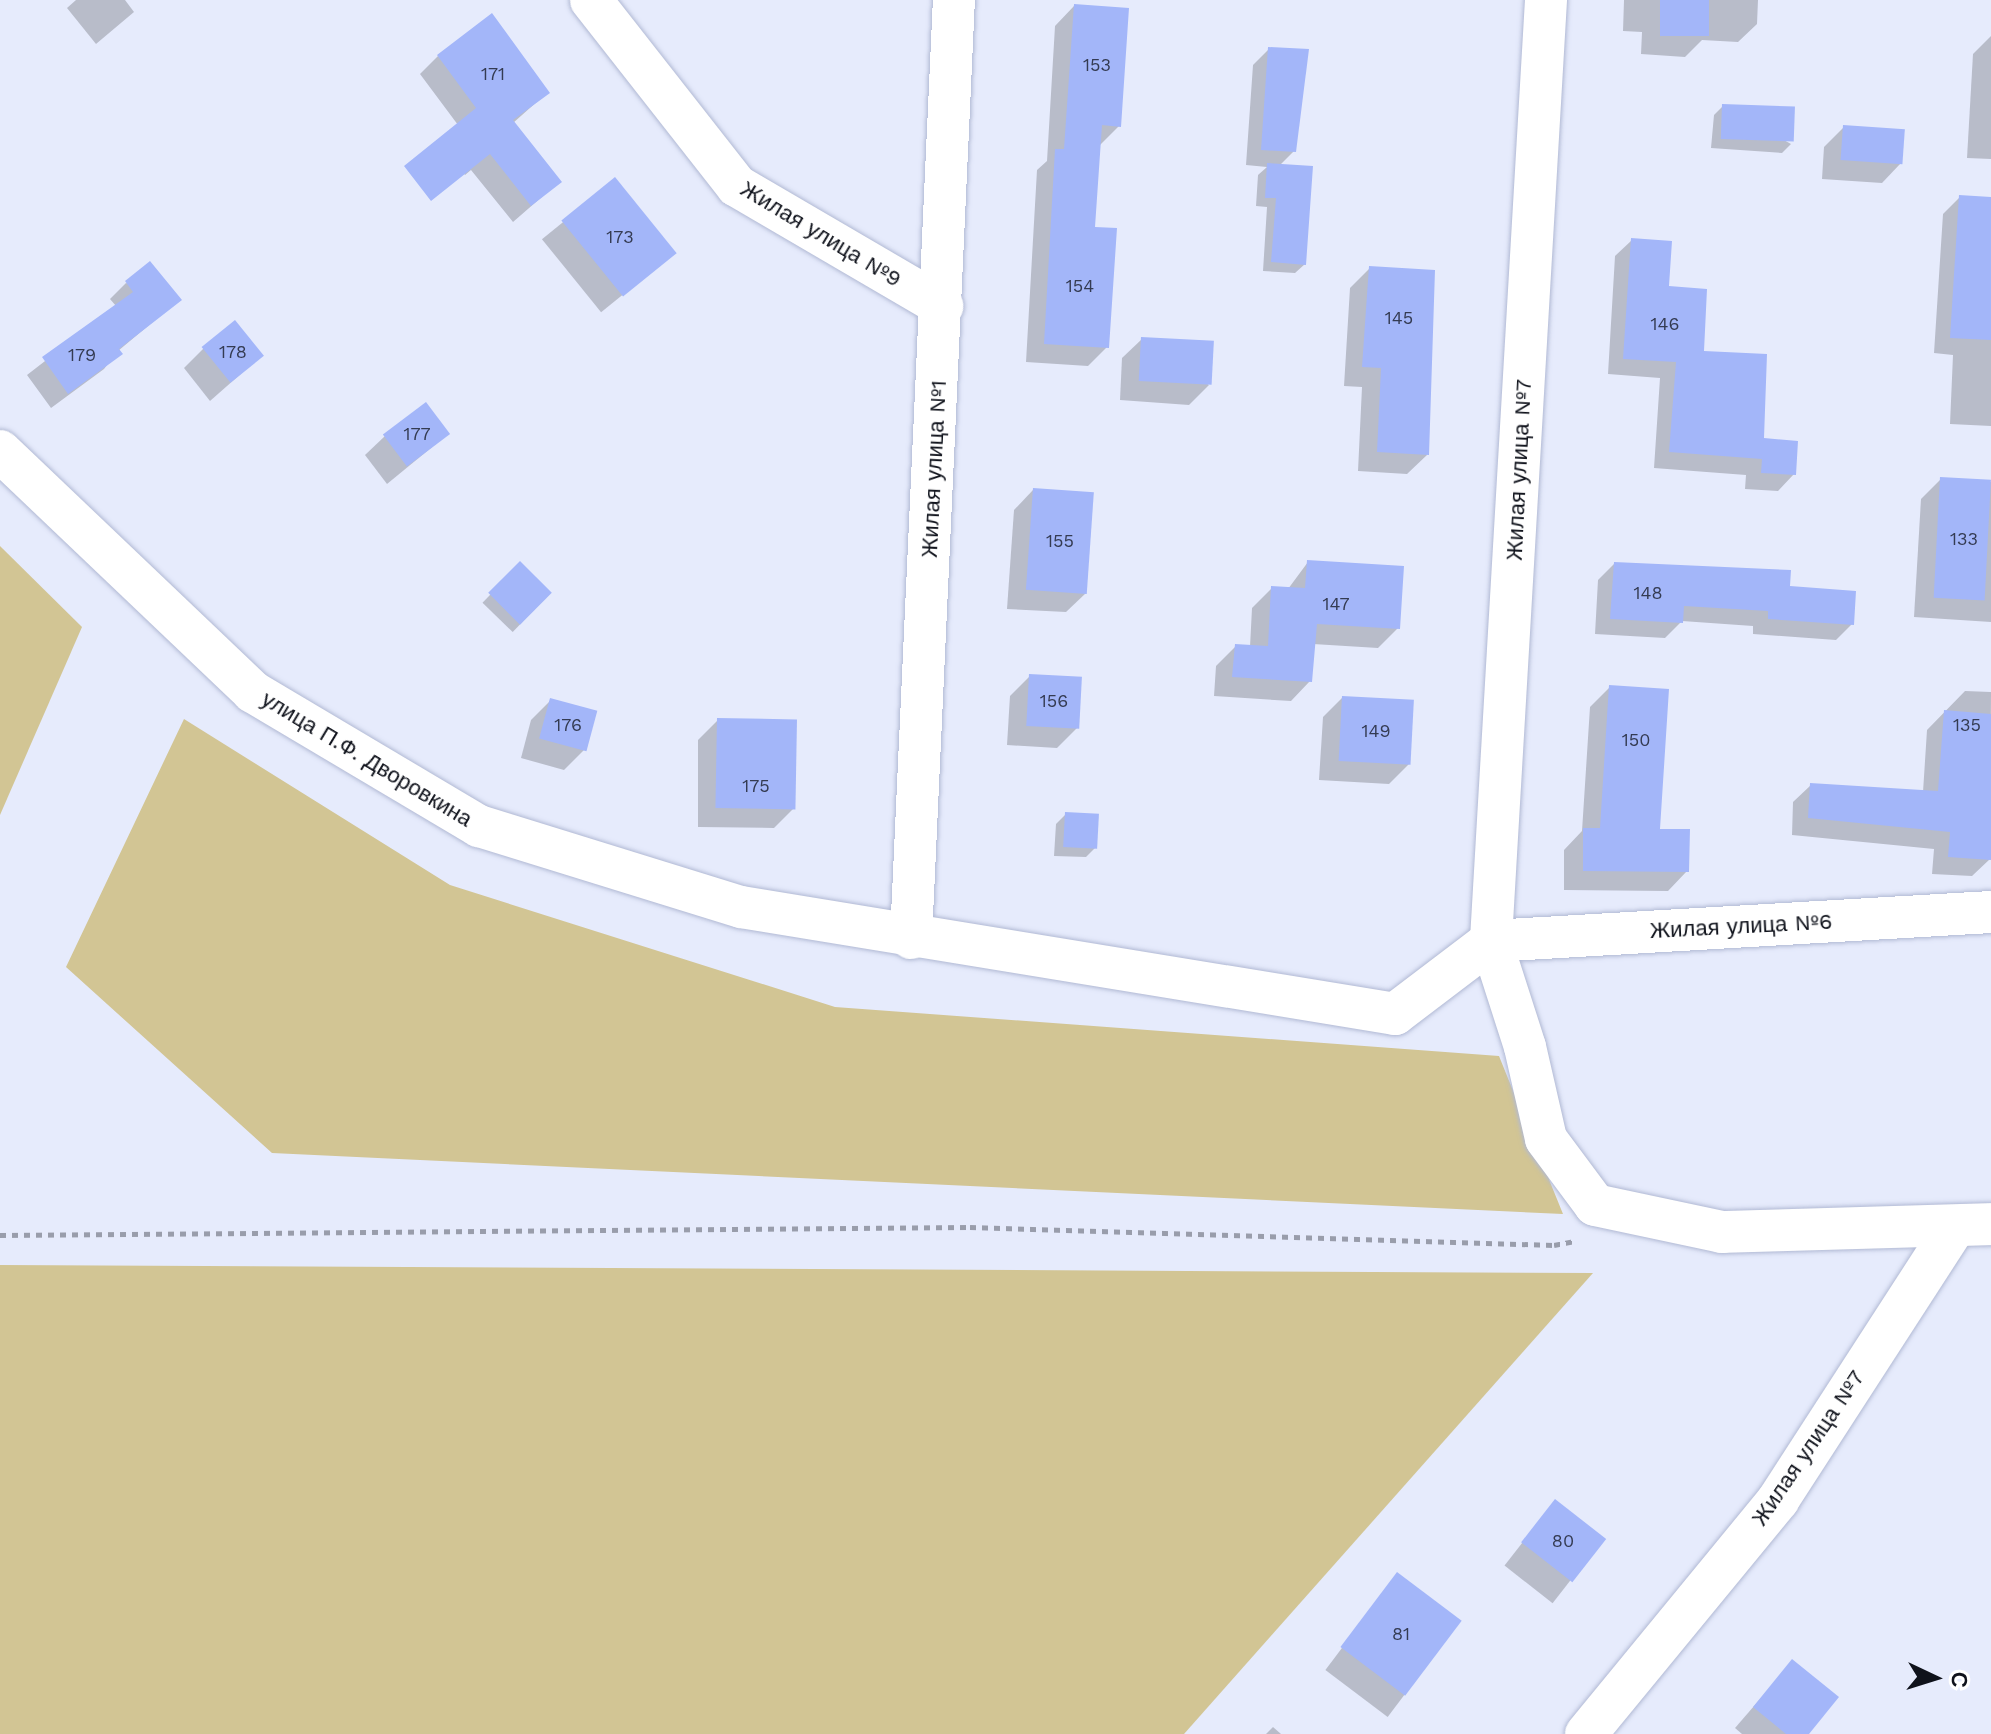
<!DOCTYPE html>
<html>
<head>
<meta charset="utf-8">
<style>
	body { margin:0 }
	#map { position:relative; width:1991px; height:1734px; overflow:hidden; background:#e6ebfc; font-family:"Work Sans",sans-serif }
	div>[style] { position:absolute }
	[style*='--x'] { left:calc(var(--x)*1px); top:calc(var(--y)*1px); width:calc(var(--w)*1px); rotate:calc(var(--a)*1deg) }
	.green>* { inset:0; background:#d2c594 }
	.shadow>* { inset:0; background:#0003; transform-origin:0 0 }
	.building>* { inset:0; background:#a3b6f9; transform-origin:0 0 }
	.path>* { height:5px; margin-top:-2.5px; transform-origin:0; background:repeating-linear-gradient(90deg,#999dab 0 6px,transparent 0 12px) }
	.roads { filter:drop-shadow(0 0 2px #b1b9d4) drop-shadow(0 0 2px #b1b9d4) }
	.minor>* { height:42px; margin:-21px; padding:0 21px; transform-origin:21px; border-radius:21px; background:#fff }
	span { translate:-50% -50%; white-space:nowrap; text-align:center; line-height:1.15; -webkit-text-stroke:7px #fff; paint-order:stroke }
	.number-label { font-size:18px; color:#343b52 }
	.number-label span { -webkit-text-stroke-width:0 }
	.street-label { font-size:22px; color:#0f121b }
	.north { position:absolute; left:1895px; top:1638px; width:80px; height:80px; -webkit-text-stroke:6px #fff; paint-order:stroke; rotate:94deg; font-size:22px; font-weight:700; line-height:32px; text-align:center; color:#0f121b }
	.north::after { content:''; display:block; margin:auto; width:28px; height:36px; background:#0f121b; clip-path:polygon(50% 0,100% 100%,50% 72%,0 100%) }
</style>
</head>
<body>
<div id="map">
	<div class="green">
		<div style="clip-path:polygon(0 546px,82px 627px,0 815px)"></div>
		<div style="clip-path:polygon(184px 719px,450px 885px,835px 1007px,1499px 1056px,1563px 1214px,272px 1153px,66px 967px)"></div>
		<div style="clip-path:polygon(0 1265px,1593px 1273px,1184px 1734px,0 1734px)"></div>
	</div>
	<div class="shadow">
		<div style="clip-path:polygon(76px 0,125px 0,134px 12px,96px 44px,67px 8px)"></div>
		<div style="clip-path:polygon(1624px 0,1758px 0,1757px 24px,1738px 42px,1702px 40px,1685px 57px,1641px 54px,1642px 32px,1623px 31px)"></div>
		<div style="clip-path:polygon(1074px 6px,1119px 126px,1099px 146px,1093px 228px,1107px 347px,1088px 366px,1026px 362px,1037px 170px,1047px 161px,1055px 26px)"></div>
		<div style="clip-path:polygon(1991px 36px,1991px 159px,1967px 158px,1973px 54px)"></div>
		<div style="clip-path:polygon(1269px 49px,1306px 51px,1294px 151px,1279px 166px,1305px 264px,1295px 273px,1263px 271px,1267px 207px,1256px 206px,1258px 175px,1267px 167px,1246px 165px,1253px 65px)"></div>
		<div style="clip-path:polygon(438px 56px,548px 92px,513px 123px,559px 182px,513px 222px,471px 170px,465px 175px,440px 143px,458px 125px,420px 74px)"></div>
		<div style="clip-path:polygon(1723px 106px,1791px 144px,1782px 153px,1711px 148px,1714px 115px)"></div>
		<div style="clip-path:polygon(1844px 127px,1901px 163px,1882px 183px,1822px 179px,1824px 147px)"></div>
		<div style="left:615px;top:180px;width:94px;height:94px;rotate:51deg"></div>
		<div style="clip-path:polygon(1960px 197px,1991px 199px,1991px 426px,1950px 424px,1953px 355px,1934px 353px,1943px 214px)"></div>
		<div style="clip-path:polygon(1632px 240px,1762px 440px,1794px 474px,1778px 491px,1745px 489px,1746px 475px,1654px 468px,1660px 378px,1608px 374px,1615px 256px)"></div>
		<div style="clip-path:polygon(1370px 268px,1427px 455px,1407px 474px,1358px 471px,1362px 387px,1344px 386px,1350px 288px)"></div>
		<div style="clip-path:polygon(126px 283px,179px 300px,118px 351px,104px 369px,51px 408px,27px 375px,116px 306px,110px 299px)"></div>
		<div style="clip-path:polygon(1142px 339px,1209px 385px,1189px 405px,1120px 400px,1122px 358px)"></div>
		<div style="clip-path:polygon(204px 348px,261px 356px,210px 401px,184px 368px)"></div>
		<div style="clip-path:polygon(448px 434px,387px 484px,365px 455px,385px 436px)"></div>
		<div style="clip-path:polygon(1941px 479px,1991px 482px,1991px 622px,1914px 617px,1921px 499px)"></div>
		<div style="clip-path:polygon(1033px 490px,1086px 593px,1066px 612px,1007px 609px,1014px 510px)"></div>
		<div style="clip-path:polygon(1308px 562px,1398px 628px,1378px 648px,1313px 644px,1310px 681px,1291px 701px,1214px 696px,1216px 666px,1236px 646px,1250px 647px,1252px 608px,1272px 588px,1288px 589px)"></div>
		<div style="left:520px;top:564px;width:42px;height:54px;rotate:44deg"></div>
		<div style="clip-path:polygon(1614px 564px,1788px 588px,1852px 624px,1836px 640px,1753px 634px,1753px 626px,1682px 621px,1665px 638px,1595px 634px,1598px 580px)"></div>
		<div style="clip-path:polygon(1030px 676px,1077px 728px,1057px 748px,1007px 745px,1010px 696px)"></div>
		<div style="clip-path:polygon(1610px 687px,1658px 831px,1687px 871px,1668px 891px,1564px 890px,1564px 850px,1582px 831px,1590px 707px)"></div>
		<div style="clip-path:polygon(1965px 691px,1991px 692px,1990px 859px,1972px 876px,1932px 874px,1934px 849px,1792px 835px,1793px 802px,1811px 785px,1923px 792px,1927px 730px)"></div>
		<div style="clip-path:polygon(1342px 698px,1409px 764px,1389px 784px,1319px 780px,1323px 717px)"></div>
		<div style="clip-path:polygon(551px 700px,584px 750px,564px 770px,521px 758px,531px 720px)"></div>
		<div style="clip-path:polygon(718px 720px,794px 808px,774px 828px,698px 827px,698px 740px)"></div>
		<div style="clip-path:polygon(1066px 814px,1095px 848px,1086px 857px,1054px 856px,1056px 824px)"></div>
		<div style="left:1555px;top:1501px;width:61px;height:82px;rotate:38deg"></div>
		<div style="left:1397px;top:1575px;width:78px;height:119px;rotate:37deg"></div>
		<div style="clip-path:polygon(1792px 1662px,1807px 1734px,1742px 1734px,1735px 1728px)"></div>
		<div style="clip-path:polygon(1273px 1727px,1281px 1734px,1266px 1734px)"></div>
	</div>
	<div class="building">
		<div style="left:1660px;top:0;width:49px;height:36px"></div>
		<div style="clip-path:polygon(1074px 4px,1129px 8px,1121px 127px,1102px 125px,1095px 227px,1117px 228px,1109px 348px,1044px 344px,1055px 149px,1064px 149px)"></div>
		<div style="clip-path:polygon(492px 13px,550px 93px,513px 120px,562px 182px,531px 206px,490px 154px,431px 201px,404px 166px,476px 108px,437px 55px)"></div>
		<div style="clip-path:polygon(1268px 47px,1309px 49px,1296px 152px,1261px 150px)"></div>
		<div style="left:1722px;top:104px;width:73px;height:35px;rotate:2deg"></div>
		<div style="left:1843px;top:125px;width:62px;height:35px;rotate:4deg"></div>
		<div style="clip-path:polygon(1267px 163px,1313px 166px,1306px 265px,1271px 262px,1276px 198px,1265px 198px)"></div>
		<div style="left:615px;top:177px;width:98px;height:69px;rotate:51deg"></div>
		<div style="clip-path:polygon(1959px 195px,1991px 197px,1991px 340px,1950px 338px)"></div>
		<div style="clip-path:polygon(1631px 238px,1672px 241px,1669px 286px,1707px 289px,1704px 351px,1767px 354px,1764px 438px,1798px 441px,1796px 475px,1761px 473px,1762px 459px,1669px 452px,1676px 362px,1623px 359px)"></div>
		<div style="clip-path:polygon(150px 261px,182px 300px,119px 349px,123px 354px,68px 394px,42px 357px,133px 292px,125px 281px)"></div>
		<div style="clip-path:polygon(1369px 266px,1435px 270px,1429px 455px,1377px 452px,1381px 368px,1362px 367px)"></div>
		<div style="left:235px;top:320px;width:46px;height:43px;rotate:51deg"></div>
		<div style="left:1141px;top:337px;width:73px;height:44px;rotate:3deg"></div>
		<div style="left:426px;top:402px;width:40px;height:54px;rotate:53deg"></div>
		<div style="left:1940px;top:477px;width:51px;height:121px;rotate:3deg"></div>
		<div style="left:1033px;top:488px;width:61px;height:102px;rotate:4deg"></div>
		<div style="clip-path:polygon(1307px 560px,1404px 566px,1400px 629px,1317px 624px,1312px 682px,1232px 677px,1235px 644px,1268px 646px,1271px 586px,1305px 588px)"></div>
		<div style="left:520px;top:561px;width:45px;height:45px;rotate:45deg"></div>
		<div style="clip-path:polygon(1614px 562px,1791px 570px,1790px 586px,1856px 591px,1854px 625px,1768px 619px,1768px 611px,1684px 606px,1683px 623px,1610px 619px)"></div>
		<div style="left:1029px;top:674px;width:53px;height:52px;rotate:3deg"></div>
		<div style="clip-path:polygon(1609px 685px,1669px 689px,1660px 829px,1690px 829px,1689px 872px,1583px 871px,1583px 828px,1600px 828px)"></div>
		<div style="left:1342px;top:696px;width:72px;height:65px;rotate:3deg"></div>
		<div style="left:550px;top:698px;width:49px;height:42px;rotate:15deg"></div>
		<div style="clip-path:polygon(1944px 710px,1991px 714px,1991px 860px,1948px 857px,1950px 832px,1808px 818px,1810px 783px,1938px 791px)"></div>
		<div style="left:717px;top:718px;width:80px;height:90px;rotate:1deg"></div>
		<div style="left:1065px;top:812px;width:34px;height:35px;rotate:3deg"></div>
		<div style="left:1555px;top:1499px;width:65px;height:55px;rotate:38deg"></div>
		<div style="left:1397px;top:1572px;width:81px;height:94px;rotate:37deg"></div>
		<div style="clip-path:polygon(1792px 1659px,1839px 1697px,1809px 1734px,1786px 1734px,1753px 1707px)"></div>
	</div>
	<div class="path">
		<div style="--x:0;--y:1235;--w:970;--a:-0.47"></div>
		<div style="--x:970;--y:1227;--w:584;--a:1.77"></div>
		<div style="--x:1554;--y:1245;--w:20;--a:-11"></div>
	</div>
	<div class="roads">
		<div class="minor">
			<div style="--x:591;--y:0;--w:236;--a:51.9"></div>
			<div style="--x:737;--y:186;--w:238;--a:30.3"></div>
			<div style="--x:1546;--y:0;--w:943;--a:93.35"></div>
			<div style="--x:1491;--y:941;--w:111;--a:72.2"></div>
			<div style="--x:1525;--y:1047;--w:94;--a:77.1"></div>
			<div style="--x:1546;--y:1139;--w:82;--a:53.4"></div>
			<div style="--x:1595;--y:1205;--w:130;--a:12"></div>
			<div style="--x:1722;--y:1232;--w:269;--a:-1.7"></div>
			<div style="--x:0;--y:451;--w:349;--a:43.6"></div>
			<div style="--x:253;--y:692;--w:263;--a:30.7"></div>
			<div style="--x:479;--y:826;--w:274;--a:17.2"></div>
			<div style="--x:741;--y:907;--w:663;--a:9.29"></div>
			<div style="--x:1395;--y:1014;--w:121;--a:-37.2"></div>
			<div style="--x:911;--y:938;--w:939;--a:-87.38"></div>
			<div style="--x:1491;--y:941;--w:501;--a:-3.32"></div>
			<div style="--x:1586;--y:1734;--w:303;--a:-50.6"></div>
			<div style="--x:1778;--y:1500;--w:326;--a:-57.1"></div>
		</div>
	</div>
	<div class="number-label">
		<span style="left:1097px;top:65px">153</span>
		<span style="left:493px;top:74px">171</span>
		<span style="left:620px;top:237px">173</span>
		<span style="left:1080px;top:286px">154</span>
		<span style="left:1399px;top:318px">145</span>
		<span style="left:1665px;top:324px">146</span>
		<span style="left:233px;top:352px">178</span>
		<span style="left:82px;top:355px">179</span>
		<span style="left:417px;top:434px">177</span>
		<span style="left:1964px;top:539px">133</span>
		<span style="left:1060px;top:541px">155</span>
		<span style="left:1648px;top:593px">148</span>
		<span style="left:1336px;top:604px">147</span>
		<span style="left:1054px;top:701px">156</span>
		<span style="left:568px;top:725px">176</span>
		<span style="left:1967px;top:725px">135</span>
		<span style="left:1376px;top:731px">149</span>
		<span style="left:1636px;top:740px">150</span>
		<span style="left:756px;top:786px">175</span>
		<span style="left:1563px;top:1541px">80</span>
		<span style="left:1401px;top:1634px">81</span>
	</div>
	<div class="street-label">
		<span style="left:821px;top:234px;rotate:31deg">Жилая улица №9</span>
		<span style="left:934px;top:469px;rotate:-87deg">Жилая улица №1</span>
		<span style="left:1519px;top:470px;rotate:-87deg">Жилая улица №7</span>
		<span style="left:367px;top:759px;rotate:31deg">улица П.Ф. Дворовкина</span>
		<span style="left:1741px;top:926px;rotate:-3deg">Жилая улица №6</span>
		<span style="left:1808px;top:1448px;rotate:-56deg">Жилая улица №7</span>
	</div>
	<div class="north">С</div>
</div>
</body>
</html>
